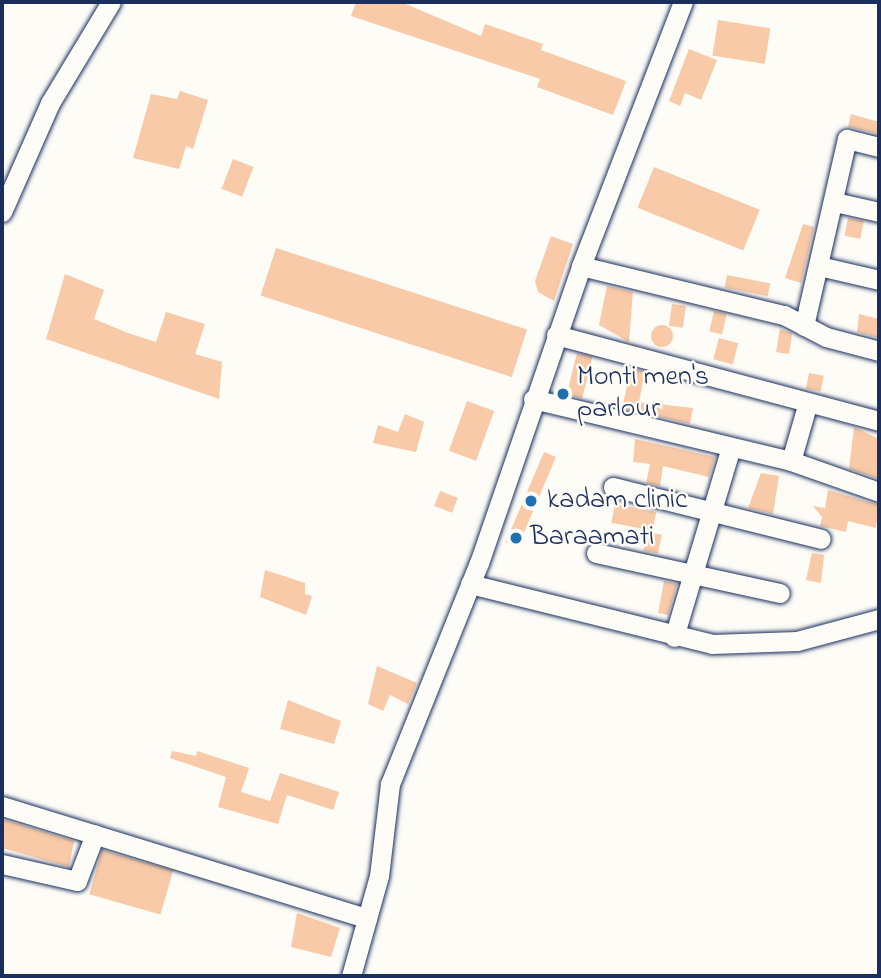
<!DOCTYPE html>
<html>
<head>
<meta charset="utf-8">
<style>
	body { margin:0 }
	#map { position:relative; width:881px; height:978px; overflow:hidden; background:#fdfcf7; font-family:"Indie Flower",sans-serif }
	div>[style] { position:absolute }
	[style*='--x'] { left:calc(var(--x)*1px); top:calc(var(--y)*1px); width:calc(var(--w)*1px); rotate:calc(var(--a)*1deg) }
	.building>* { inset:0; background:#f8caa7; transform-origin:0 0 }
	.round { border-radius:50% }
	.roads { filter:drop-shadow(0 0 2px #1b2f5e) drop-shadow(0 0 2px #1b2f5e) }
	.minor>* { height:19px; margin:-9.5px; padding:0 9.5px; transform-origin:9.5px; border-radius:9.5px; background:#fdfcf7 }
	.dots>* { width:19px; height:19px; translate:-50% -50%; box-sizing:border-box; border:4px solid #fdfcf7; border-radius:50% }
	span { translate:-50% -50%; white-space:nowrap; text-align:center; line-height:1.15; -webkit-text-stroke:5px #fdfcf7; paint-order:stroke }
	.poi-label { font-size:28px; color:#1b2f5e }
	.left { translate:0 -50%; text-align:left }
	.frame { position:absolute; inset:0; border:4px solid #1b2f5e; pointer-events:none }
</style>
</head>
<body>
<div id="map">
	<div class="building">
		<div style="clip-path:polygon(356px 2px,401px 2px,481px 36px,485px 24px,543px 44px,541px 50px,626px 81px,613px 115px,537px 87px,540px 79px,351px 16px)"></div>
		<div style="left:718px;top:20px;width:53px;height:36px;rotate:9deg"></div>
		<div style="clip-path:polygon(689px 49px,717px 60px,701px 100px,685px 93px,680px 106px,669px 101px)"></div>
		<div style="clip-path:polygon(180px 91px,208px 100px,193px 149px,186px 146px,179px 169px,133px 158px,151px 94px,177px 99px)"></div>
		<div style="clip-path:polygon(851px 114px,879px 122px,879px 134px,848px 127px)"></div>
		<div style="left:233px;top:159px;width:22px;height:32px;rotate:21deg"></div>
		<div style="left:654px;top:167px;width:114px;height:44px;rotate:22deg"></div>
		<div style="left:848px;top:218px;width:16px;height:18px;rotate:11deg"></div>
		<div style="clip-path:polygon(803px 224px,814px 227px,801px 283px,785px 278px)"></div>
		<div style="clip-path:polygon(551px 236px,573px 244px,554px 301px,538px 292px,535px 281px)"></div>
		<div style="left:276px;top:248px;width:264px;height:50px;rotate:18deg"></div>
		<div style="clip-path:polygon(65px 274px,104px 290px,94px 319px,128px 333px,156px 342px,166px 312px,205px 324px,195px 354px,222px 362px,219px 399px,46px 339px)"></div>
		<div style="left:727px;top:275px;width:44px;height:13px;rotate:11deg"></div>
		<div style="clip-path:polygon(607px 286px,633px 292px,629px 342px,599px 325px)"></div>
		<div style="left:672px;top:304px;width:14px;height:22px;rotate:8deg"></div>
		<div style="left:714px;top:311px;width:13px;height:21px;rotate:13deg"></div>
		<div style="clip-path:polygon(859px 314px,879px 319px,879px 338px,857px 332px)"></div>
		<div class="round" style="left:651px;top:325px;width:22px;height:22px"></div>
		<div style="clip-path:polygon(780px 329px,792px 333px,789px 354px,776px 352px)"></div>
		<div style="left:719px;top:338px;width:20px;height:22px;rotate:15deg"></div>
		<div style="left:577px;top:353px;width:16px;height:43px;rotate:14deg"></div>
		<div style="clip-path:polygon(631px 368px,645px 371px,639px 402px,693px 408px,690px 424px,622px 408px)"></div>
		<div style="left:809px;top:373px;width:15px;height:16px;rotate:11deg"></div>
		<div style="left:467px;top:401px;width:29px;height:53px;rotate:20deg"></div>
		<div style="clip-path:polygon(405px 414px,424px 422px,416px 452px,373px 443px,378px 425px,398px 432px)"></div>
		<div style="clip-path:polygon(854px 427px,879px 439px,877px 478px,849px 469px)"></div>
		<div style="clip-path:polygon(635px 439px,715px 457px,709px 477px,663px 466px,660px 486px,646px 483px,650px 464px,633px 462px)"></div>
		<div style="left:544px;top:452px;width:13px;height:98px;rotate:23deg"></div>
		<div style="clip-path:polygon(761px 473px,779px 476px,773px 514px,748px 508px)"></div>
		<div style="clip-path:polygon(828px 490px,879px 505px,876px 528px,848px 521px,846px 532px,820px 526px,822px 517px,813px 506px,825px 508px)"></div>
		<div style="left:440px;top:491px;width:19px;height:16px;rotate:21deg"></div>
		<div style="left:615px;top:504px;width:42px;height:19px;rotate:11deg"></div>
		<div style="left:647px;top:532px;width:15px;height:19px;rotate:11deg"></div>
		<div style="clip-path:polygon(812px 553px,824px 555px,821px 583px,806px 580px)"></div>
		<div style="clip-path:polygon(265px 570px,305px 583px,305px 594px,312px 596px,306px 615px,260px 597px)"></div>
		<div style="clip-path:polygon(664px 581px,677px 584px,668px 615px,658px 613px)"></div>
		<div style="clip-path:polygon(377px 666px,417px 683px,408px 704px,390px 695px,383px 711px,368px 704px)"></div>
		<div style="clip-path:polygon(288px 700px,341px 721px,334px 744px,280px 729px)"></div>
		<div style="clip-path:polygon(172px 751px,196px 756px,197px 751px,249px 768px,241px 792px,270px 801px,280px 773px,339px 792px,333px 810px,287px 795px,278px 824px,218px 807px,226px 777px,170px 758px)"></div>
		<div style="clip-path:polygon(2px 819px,74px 841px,69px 867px,2px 848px)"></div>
		<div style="left:102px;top:850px;width:74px;height:46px;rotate:16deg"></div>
		<div style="clip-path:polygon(297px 913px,340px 928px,331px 957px,291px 947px)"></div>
	</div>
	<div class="roads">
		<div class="minor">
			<div style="--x:835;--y:202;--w:45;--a:12.8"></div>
			<div style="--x:2;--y:212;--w:119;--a:-66.2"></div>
			<div style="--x:50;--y:103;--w:118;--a:-58.9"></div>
			<div style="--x:581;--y:266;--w:209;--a:13.6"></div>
			<div style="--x:784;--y:315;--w:47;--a:27.6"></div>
			<div style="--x:826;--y:337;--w:55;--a:14.8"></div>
			<div style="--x:819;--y:266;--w:62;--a:13.1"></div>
			<div style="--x:804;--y:326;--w:192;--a:-77.1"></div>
			<div style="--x:847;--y:139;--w:33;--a:14"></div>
			<div style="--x:556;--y:335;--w:334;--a:14.9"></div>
			<div style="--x:533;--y:399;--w:265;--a:13.5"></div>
			<div style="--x:791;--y:461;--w:61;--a:-73.9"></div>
			<div style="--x:791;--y:461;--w:93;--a:19.4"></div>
			<div style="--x:613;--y:487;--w:214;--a:14"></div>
			<div style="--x:596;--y:553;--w:188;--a:12.3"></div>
			<div style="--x:470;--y:584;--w:249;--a:13.9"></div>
			<div style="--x:712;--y:644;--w:85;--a:-2"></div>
			<div style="--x:797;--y:641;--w:85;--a:-15"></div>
			<div style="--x:674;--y:637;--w:198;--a:-73.3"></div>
			<div style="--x:2;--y:806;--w:382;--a:17.1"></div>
			<div style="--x:2;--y:864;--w:77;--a:12.8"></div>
			<div style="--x:77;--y:881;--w:50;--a:-69"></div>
			<div style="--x:351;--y:976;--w:104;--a:-74.4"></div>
			<div style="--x:379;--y:876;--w:93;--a:-83.2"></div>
			<div style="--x:390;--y:784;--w:238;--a:-68.1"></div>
			<div style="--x:479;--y:563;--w:314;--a:-71"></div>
			<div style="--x:581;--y:266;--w:283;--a:-68.9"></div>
		</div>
	</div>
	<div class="dots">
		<div style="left:563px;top:394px;background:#1f6fb2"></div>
		<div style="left:531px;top:501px;background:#1f6fb2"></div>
		<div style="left:516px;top:538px;background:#1f6fb2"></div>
	</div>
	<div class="poi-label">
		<span class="left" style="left:577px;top:394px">Monti men's<br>parlour</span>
		<span class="left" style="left:547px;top:501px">kadam clinic</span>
		<span class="left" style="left:530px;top:538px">Baraamati</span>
	</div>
	<div class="frame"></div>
</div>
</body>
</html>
